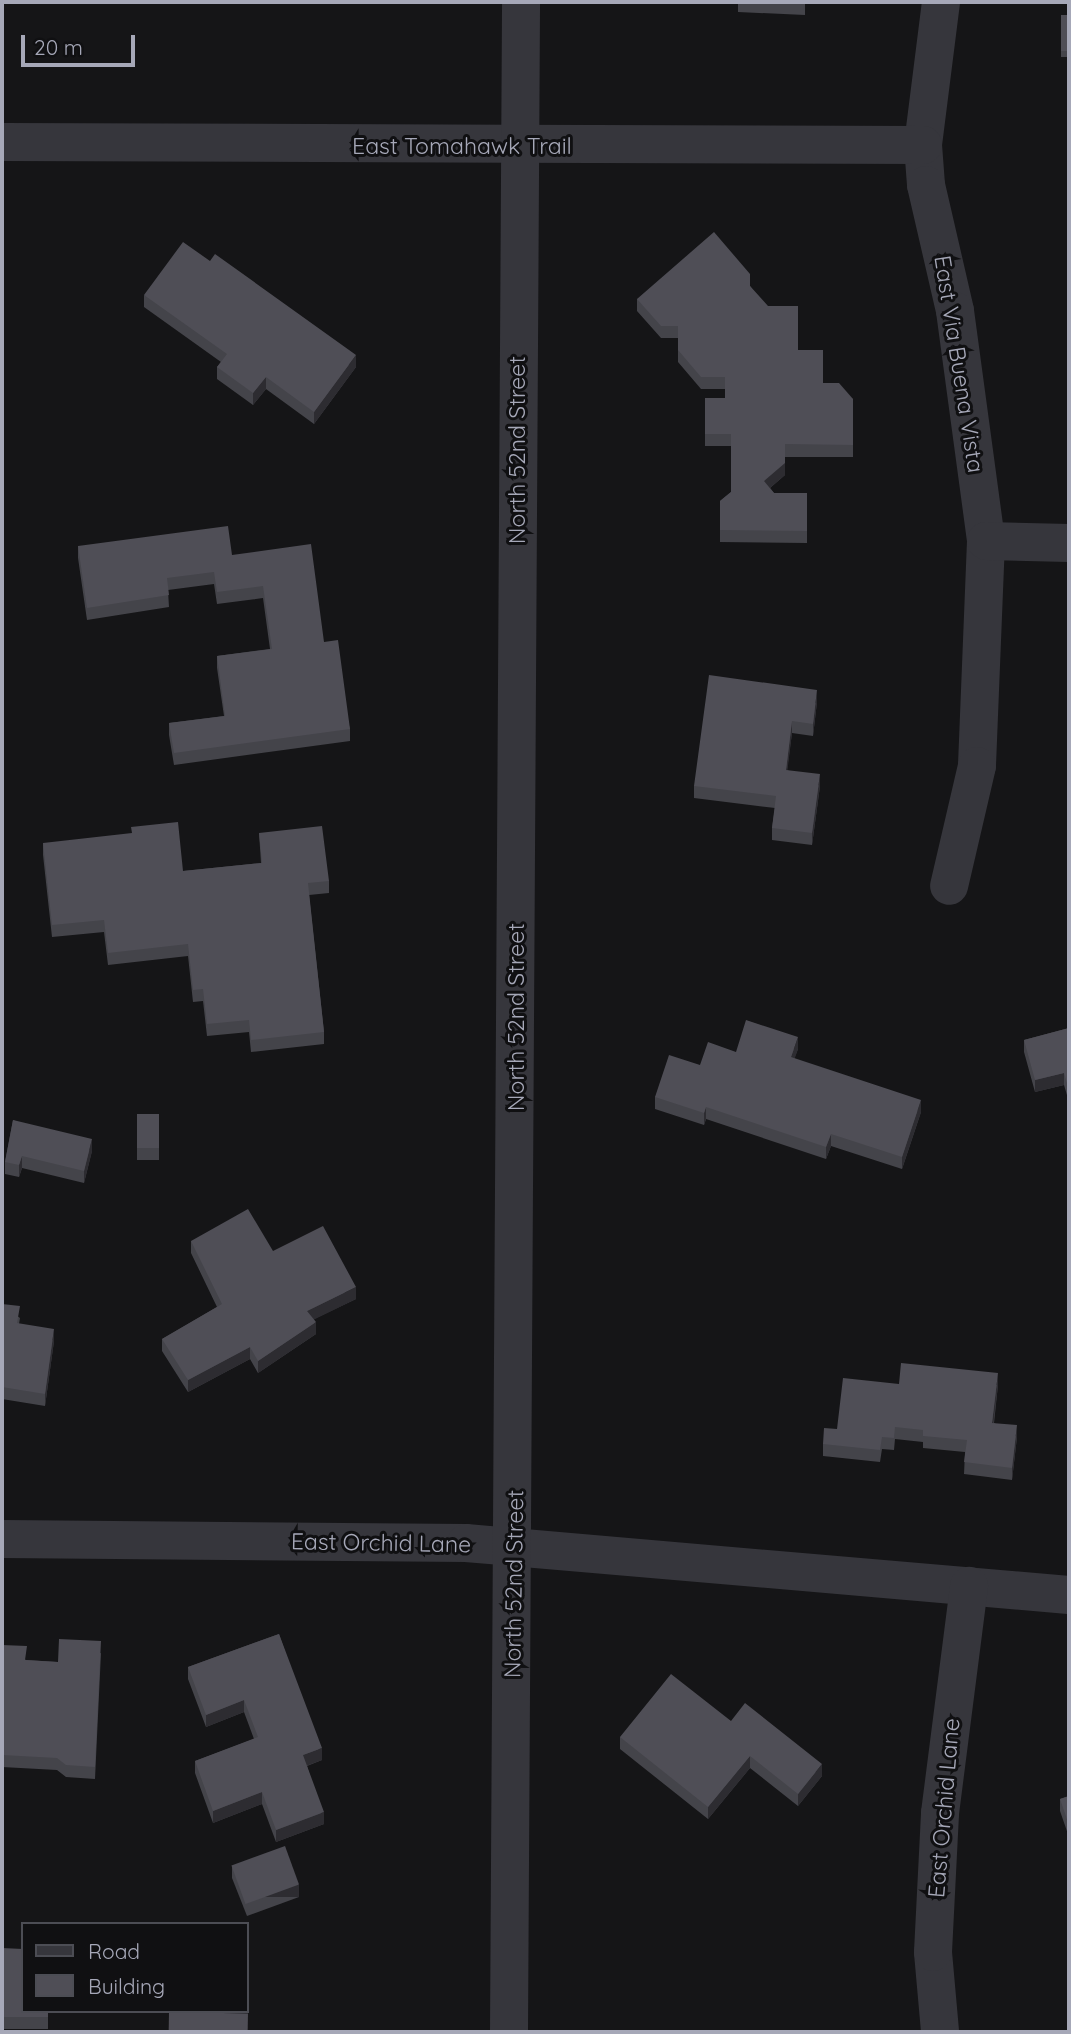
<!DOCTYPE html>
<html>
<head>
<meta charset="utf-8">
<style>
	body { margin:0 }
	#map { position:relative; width:1071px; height:2034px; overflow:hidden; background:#151517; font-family:Quicksand,sans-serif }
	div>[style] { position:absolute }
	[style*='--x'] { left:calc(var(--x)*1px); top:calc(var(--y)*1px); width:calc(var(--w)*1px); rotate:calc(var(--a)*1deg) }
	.minor>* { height:38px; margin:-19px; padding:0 19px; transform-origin:19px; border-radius:19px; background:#36363c }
	.wall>* { inset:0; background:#44444a; transform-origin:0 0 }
	.shaded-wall>* { inset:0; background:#2d2c31; transform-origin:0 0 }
	.building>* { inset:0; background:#4f4e56; transform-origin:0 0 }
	span { translate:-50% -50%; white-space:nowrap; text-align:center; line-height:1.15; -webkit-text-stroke:6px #101012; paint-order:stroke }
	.street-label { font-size:23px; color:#a6a8b8 }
	.frame { position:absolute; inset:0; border:4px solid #a6a8b8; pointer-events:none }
	.legend { position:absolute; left:21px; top:1922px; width:228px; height:91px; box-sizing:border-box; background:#101012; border:2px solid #4c4d54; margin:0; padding:9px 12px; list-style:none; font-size:21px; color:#a6a8b8 }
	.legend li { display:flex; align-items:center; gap:14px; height:35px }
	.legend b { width:35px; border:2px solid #4c4d54 }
	.scale { position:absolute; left:21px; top:35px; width:114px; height:32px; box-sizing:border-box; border:4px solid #a6a8b8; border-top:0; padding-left:9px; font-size:21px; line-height:24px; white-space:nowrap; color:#a6a8b8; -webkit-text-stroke:5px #101012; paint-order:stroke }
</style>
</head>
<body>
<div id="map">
	<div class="minor">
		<div style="--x:941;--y:2;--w:144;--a:97.2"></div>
		<div style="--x:923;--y:145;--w:40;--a:85.7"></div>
		<div style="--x:926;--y:185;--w:129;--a:77"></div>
		<div style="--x:955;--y:311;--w:232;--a:82.3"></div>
		<div style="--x:986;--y:541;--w:225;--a:92.3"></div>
		<div style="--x:977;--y:766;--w:123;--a:103.1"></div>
		<div style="--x:2;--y:142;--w:921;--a:0.19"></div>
		<div style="--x:986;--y:541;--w:83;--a:1.4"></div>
		<div style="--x:2;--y:1539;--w:464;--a:0.5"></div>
		<div style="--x:466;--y:1543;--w:605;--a:4.93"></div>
		<div style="--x:940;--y:2031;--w:79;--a:-95.1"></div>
		<div style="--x:933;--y:1952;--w:139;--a:-87.1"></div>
		<div style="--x:940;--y:1813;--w:229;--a:-82.7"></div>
		<div style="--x:509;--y:2032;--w:2030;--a:-89.66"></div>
	</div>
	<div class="wall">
		<div style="clip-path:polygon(738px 2px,805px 2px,805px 15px,738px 12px)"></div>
		<div style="left:1061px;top:15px;width:8px;height:42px"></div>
		<div style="clip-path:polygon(750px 286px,823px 383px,853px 399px,853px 457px,785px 457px,785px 475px,770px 488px,774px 493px,807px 493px,807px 543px,720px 542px,720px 501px,731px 492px,731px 446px,705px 446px,705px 398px,725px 398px,725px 389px,701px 389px,678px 362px,678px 338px,661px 338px,637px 311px,637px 299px)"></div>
		<div style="clip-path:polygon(144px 295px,356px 367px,314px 424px,266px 389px,253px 405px,217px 379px,217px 367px,221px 362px,144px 307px)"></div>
		<div style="clip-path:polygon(78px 546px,232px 555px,324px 642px,350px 729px,350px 741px,174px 765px,169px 735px,169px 723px,224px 716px,217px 668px,217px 656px,270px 649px,263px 598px,217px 604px,214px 584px,168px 590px,169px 607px,87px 620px,78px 558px)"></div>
		<div style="clip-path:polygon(817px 702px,813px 736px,792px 733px,787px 770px,820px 786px,812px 845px,772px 840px,772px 828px,775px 808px,694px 798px,694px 786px)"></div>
		<div style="clip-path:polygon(259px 833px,329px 881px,329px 893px,309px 895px,324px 1032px,324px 1044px,251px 1052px,249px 1032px,207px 1036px,203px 1001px,193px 1002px,188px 956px,108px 965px,104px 932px,52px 937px,43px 855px,43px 843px,183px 871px,261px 863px)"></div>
		<div style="clip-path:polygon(1069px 1028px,1069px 1102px,1064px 1085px,1035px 1092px,1024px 1052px,1024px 1040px)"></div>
		<div style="clip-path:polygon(798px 1049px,794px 1059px,921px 1112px,902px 1169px,831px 1146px,826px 1159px,706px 1119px,704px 1125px,655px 1109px,655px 1097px,700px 1065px,736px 1052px)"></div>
		<div style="left:137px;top:1114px;width:22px;height:46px"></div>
		<div style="clip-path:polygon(13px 1120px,92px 1151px,84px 1183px,22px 1168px,19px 1177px,5px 1174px,5px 1162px)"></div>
		<div style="clip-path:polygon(191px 1241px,273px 1251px,356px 1299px,314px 1319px,316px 1334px,258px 1373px,250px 1359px,188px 1392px,162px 1351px,162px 1339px,217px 1307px,191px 1253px)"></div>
		<div style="clip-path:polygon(2px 1304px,20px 1318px,19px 1324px,54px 1341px,45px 1406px,2px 1399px)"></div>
		<div style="clip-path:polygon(899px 1384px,998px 1385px,994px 1423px,1017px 1437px,1012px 1480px,964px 1474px,965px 1452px,923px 1448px,923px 1442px,895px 1439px,894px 1450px,882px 1449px,880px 1462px,823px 1456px,823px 1444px,837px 1429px)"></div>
		<div style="clip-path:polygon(279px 1634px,322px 1760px,307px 1766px,324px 1824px,276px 1842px,262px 1804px,213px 1823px,195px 1773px,195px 1761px,254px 1739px,244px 1712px,206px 1727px,188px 1679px,188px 1667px)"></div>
		<div style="clip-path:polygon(2px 1645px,26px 1660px,58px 1662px,101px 1653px,95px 1779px,66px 1777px,57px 1770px,2px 1767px)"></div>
		<div style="clip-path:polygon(731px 1721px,822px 1776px,798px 1806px,750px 1768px,708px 1819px,620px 1749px,620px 1737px)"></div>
		<div style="clip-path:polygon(1069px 1796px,1069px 1837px,1060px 1811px,1060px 1799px)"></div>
		<div style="clip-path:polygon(232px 1866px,299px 1897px,247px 1916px,232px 1878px)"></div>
		<div style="clip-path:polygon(2px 1948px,48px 2011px,48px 2029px,2px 2029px)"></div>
	</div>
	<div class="shaded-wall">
		<div style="clip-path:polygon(356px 355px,356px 367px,314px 424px,314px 412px)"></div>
		<div style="clip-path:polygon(266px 377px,266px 389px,253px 405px,253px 393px)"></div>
		<div style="clip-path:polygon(785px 444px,785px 475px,764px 493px,764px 481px)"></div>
		<div style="clip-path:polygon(817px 690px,817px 702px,813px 736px,813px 724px)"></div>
		<div style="clip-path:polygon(792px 721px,792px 733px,786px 782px,786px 770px)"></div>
		<div style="clip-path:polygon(820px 774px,820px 786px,812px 845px,812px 833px)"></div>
		<div style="clip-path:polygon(798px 1037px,798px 1049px,791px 1069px,791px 1057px)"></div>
		<div style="clip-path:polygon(1064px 1073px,1064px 1085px,1035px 1092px,1035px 1080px)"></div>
		<div style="clip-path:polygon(921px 1100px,921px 1112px,902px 1169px,902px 1157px)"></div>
		<div style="clip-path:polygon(706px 1107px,706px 1119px,704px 1125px,704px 1113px)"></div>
		<div style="clip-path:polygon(831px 1134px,831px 1146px,826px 1159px,826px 1147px)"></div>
		<div style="clip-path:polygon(92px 1139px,92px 1151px,84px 1183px,84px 1171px)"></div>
		<div style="clip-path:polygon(22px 1156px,22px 1168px,19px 1177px,19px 1165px)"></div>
		<div style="clip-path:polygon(356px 1287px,356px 1299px,307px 1323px,307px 1311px)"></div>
		<div style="clip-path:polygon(316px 1322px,316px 1334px,258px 1373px,258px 1361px)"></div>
		<div style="clip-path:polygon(54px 1329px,54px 1341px,45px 1406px,45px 1394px)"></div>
		<div style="clip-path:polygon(250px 1347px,250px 1359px,188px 1392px,188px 1380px)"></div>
		<div style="clip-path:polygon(998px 1373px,998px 1385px,992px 1435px,992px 1423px)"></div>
		<div style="clip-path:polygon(1017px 1425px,1017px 1437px,1012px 1480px,1012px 1468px)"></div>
		<div style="clip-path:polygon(244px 1700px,244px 1712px,206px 1727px,206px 1715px)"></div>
		<div style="clip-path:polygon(322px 1748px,322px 1760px,303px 1767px,303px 1755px)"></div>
		<div style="clip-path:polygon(750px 1756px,750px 1768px,708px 1819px,708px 1807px)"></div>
		<div style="clip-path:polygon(822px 1764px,822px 1776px,798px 1806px,798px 1794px)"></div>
		<div style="clip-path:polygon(262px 1792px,262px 1804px,213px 1823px,213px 1811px)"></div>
		<div style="clip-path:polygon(324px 1812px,324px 1824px,276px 1842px,276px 1830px)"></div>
		<div style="left:299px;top:1885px;width:12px;height:55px;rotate:90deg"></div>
	</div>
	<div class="building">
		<div style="left:1061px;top:15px;width:8px;height:36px"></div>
		<div style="clip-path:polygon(714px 232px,750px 274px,750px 286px,768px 306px,798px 306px,798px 350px,823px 350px,823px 383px,839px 383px,853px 399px,853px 445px,785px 444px,785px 463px,764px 481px,774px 493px,807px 493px,807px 531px,720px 530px,720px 501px,731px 492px,731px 434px,705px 434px,705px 398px,725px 398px,725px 377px,701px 377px,678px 350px,678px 326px,661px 326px,637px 299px)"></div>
		<div style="clip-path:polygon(183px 242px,210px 261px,215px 254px,356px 355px,314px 412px,266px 377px,253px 393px,217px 367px,227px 354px,144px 295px)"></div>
		<div style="clip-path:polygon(228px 526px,232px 555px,311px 544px,324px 642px,338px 640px,350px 729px,174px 753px,169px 723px,225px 716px,217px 656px,272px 649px,263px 586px,217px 592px,214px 572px,167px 578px,169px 595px,87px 608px,78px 546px)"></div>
		<div style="clip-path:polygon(709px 675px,817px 690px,813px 724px,792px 721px,786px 770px,820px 774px,812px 833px,772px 828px,776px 796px,694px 786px)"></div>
		<div style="clip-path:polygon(178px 822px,183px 871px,262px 863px,259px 833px,322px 826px,329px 881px,308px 883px,324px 1032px,251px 1040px,249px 1020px,207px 1024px,203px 989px,193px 990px,188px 944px,108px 953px,104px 920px,52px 925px,43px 843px,132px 833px,131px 827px)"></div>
		<div style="clip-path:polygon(746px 1020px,798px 1037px,791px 1057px,921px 1100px,902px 1157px,831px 1134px,826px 1147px,706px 1107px,704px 1113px,655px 1097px,669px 1055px,700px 1065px,708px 1042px,736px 1052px)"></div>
		<div style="clip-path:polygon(1069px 1028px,1069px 1090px,1064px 1073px,1035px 1080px,1024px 1040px)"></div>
		<div style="left:137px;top:1114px;width:22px;height:34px"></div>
		<div style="clip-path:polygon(13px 1120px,92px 1139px,84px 1171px,22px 1156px,19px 1165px,5px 1162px)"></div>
		<div style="clip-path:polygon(248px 1209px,273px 1251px,323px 1226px,356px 1287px,307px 1311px,316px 1322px,258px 1361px,250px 1347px,188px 1380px,162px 1339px,222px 1304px,191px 1241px)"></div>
		<div style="clip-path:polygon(2px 1304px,20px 1306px,17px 1323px,54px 1329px,45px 1394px,2px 1387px)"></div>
		<div style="clip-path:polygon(901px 1363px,998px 1373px,992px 1423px,1017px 1425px,1012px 1468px,964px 1462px,967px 1440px,923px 1436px,923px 1430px,895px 1427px,894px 1438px,882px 1437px,880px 1450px,823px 1444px,824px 1428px,837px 1429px,843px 1378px,899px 1384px)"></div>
		<div style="clip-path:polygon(279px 1634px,322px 1748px,303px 1755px,324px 1812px,276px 1830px,262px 1792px,213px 1811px,195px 1761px,258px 1737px,244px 1700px,206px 1715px,188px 1667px)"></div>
		<div style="clip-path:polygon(59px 1639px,101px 1641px,95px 1767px,66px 1765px,57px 1758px,2px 1755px,2px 1645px,27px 1646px,25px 1660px,58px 1662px)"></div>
		<div style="clip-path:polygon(671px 1674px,731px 1721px,745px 1703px,822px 1764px,798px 1794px,750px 1756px,708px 1807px,620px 1737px)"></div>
		<div style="clip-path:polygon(1069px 1796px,1069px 1825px,1060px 1799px)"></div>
		<div style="left:285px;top:1846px;width:41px;height:57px;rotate:70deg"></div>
		<div style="clip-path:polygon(2px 1948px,23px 1949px,23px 2011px,48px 2011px,48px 2017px,2px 2017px)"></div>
		<div style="left:169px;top:2012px;width:79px;height:20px;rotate:1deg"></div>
	</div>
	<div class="street-label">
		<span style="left:462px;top:146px">East Tomahawk Trail</span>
		<span style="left:959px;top:364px;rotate:81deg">East Via Buena Vista</span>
		<span style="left:517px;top:450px;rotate:-90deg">North 52nd Street</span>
		<span style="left:516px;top:1017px;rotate:-90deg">North 52nd Street</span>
		<span style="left:381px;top:1543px;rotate:1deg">East Orchid Lane</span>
		<span style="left:514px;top:1584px;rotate:-89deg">North 52nd Street</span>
		<span style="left:944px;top:1808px;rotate:-85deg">East Orchid Lane</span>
	</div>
	<div class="frame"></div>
	<ul class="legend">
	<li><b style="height:9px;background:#36363c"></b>Road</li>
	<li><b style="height:19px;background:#4f4e56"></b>Building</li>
	</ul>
	<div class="scale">20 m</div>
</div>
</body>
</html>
